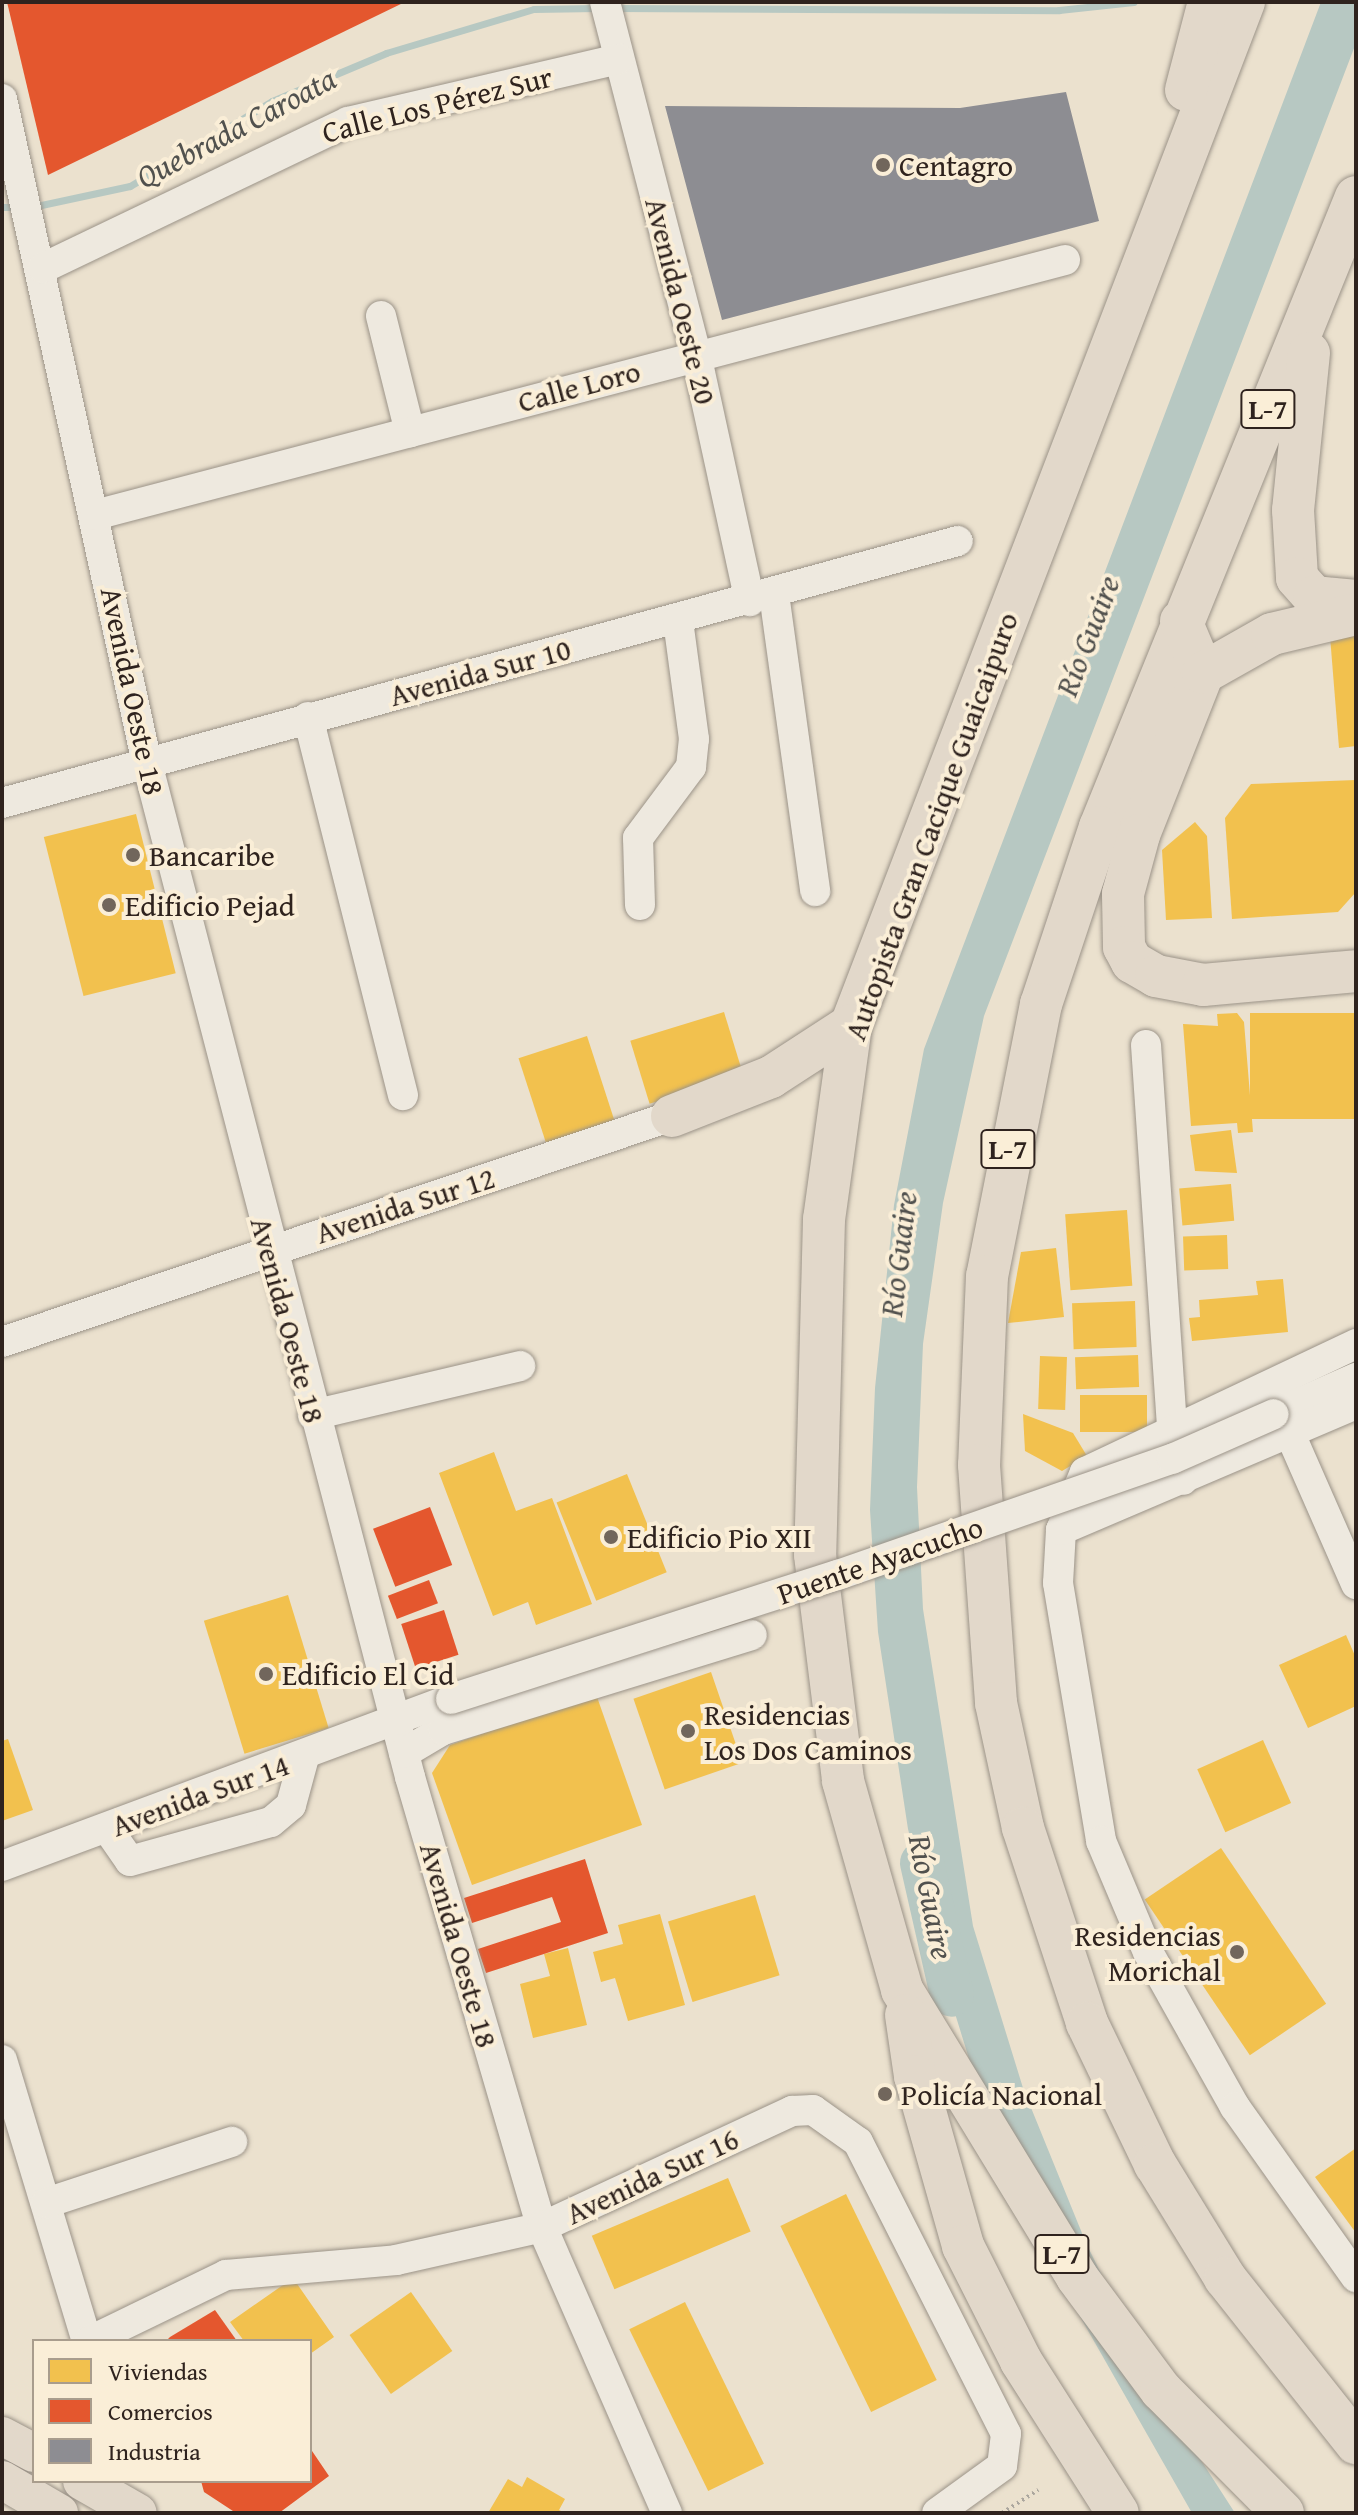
<!DOCTYPE html>
<html>
<head>
<meta charset="utf-8">
<style>
	body { margin:0 }
	#map { position:relative; width:1358px; height:2515px; overflow:hidden; background:#ebe1ce; font-family:"Gentium Book Plus",serif }
	div>[style] { position:absolute }
	[style*='--x'] { left:calc(var(--x)*1px); top:calc(var(--y)*1px); width:calc(var(--w)*1px); rotate:calc(var(--a)*1deg) }
	.water>* { inset:0; background:#b7c8c2 }
	.homes>* { inset:0; background:#f2c14e; transform-origin:0 0 }
	.shops>* { inset:0; background:#e4572e; transform-origin:0 0 }
	.industry>* { inset:0; background:#8d8d92 }
	.stream>* { height:7px; margin:-3.5px; padding:0 3.5px; transform-origin:3.5px; border-radius:3.5px; background:#b7c8c2 }
	.river>* { height:44px; margin:-22px; padding:0 22px; transform-origin:22px; border-radius:22px; background:#b7c8c2 }
	.path>* { height:4px; margin-top:-2px; transform-origin:0; background:repeating-linear-gradient(90deg,#aba69e 0 2px,transparent 0 6px) }
	.roads { filter:drop-shadow(0 0 2px #9b9388) drop-shadow(0 0 2px #9b9388) }
	.minor>* { height:30px; margin:-15px; padding:0 15px; transform-origin:15px; border-radius:15px; background:#eee9df }
	.major>* { height:38px; margin:-19px; padding:0 19px; transform-origin:19px; border-radius:19px; background:#e2d8ca }
	.highway>* { height:42px; margin:-21px; padding:0 21px; transform-origin:21px; border-radius:21px; background:#e2d8ca }
	.bridges { filter:drop-shadow(0 0 2px #9b9388) drop-shadow(0 0 2px #9b9388) }
	.minor-bridge>* { height:30px; margin:-15px; padding:0 15px; transform-origin:15px; border-radius:15px; background:#eee9df }
	.dots>* { width:22px; height:22px; translate:-50% -50%; box-sizing:border-box; border:4px solid #faeed7; border-radius:50% }
	span { translate:-50% -50%; white-space:nowrap; text-align:center; line-height:1.15; -webkit-text-stroke:8px #faeed7; paint-order:stroke }
	.shield-label span { padding:2px 6px; background:#faeed7; border:2px solid; border-radius:6px; -webkit-text-stroke-width:0 }
	.shield-label { font-size:28px; color:#2f231e; font-weight:700 }
	.street-label { font-size:30px; color:#2f231e }
	.poi-label { font-size:30px; color:#2f231e }
	.left { translate:0 -50%; text-align:left }
	.right { translate:-100% -50%; text-align:right }
	.water-label { font-size:32px; color:#51514e; font-style:italic }
	.frame { position:absolute; inset:0; border:4px solid #2f231e; pointer-events:none }
	.legend { position:absolute; left:32px; top:2339px; width:280px; height:144px; box-sizing:border-box; background:#faeed7; border:2px solid #a99d8d; margin:0; padding:10px 14px; list-style:none; font-size:24px; color:#2f231e }
	.legend li { display:flex; align-items:center; gap:16px; height:40px }
	.legend b { width:40px; border:2px solid #a99d8d }
</style>
</head>
<body>
<div id="map">
	<div class="water">
		<div style="clip-path:polygon(1321px 2px,1356px 2px,1356px 43px,984px 1016px,943px 1203px,923px 1344px,917px 1487px,923px 1609px,973px 1926px,1023px 2088px,1086px 2243px,1166px 2406px,1235px 2513px,1192px 2513px,1046px 2257px,987px 2117px,953px 2007px,908px 1829px,878px 1632px,870px 1510px,875px 1388px,894px 1205px,924px 1049px)"></div>
	</div>
	<div class="homes">
		<div style="clip-path:polygon(1356px 634px,1356px 746px,1339px 748px,1330px 636px)"></div>
		<div style="clip-path:polygon(1356px 780px,1356px 892px,1338px 912px,1232px 919px,1225px 818px,1251px 784px)"></div>
		<div style="left:136px;top:814px;width:164px;height:95px;rotate:76deg"></div>
		<div style="clip-path:polygon(1195px 822px,1207px 836px,1212px 918px,1166px 920px,1162px 850px)"></div>
		<div style="left:724px;top:1012px;width:66px;height:98px;rotate:73deg"></div>
		<div style="clip-path:polygon(1237px 1013px,1244px 1022px,1253px 1132px,1238px 1133px,1237px 1123px,1191px 1126px,1183px 1024px,1218px 1026px,1217px 1014px)"></div>
		<div style="left:1356px;top:1013px;width:106px;height:106px;rotate:90deg"></div>
		<div style="left:587px;top:1036px;width:89px;height:72px;rotate:72deg"></div>
		<div style="clip-path:polygon(1231px 1130px,1237px 1173px,1195px 1171px,1190px 1135px)"></div>
		<div style="left:1231px;top:1184px;width:37px;height:52px;rotate:85deg"></div>
		<div style="left:1127px;top:1210px;width:76px;height:62px;rotate:86deg"></div>
		<div style="left:1227px;top:1235px;width:34px;height:44px;rotate:88deg"></div>
		<div style="clip-path:polygon(1056px 1248px,1064px 1317px,1008px 1323px,1021px 1252px)"></div>
		<div style="clip-path:polygon(1283px 1279px,1288px 1332px,1192px 1341px,1189px 1318px,1200px 1317px,1199px 1300px,1258px 1295px,1256px 1281px)"></div>
		<div style="left:1135px;top:1301px;width:46px;height:63px;rotate:88deg"></div>
		<div style="left:1138px;top:1355px;width:32px;height:63px;rotate:88deg"></div>
		<div style="left:1040px;top:1356px;width:27px;height:53px;rotate:2deg"></div>
		<div style="left:1080px;top:1395px;width:67px;height:37px"></div>
		<div style="clip-path:polygon(1023px 1414px,1073px 1433px,1087px 1456px,1062px 1471px,1025px 1451px)"></div>
		<div style="clip-path:polygon(494px 1452px,516px 1511px,552px 1498px,592px 1604px,536px 1625px,528px 1602px,493px 1616px,439px 1473px)"></div>
		<div style="left:627px;top:1474px;width:106px;height:76px;rotate:68deg"></div>
		<div style="left:288px;top:1595px;width:139px;height:88px;rotate:73deg"></div>
		<div style="clip-path:polygon(1346px 1635px,1356px 1658px,1356px 1706px,1308px 1728px,1279px 1665px)"></div>
		<div style="left:711px;top:1672px;width:96px;height:82px;rotate:71deg"></div>
		<div style="clip-path:polygon(596px 1694px,642px 1825px,472px 1885px,432px 1773px,450px 1745px)"></div>
		<div style="clip-path:polygon(8px 1739px,33px 1810px,2px 1821px,2px 1741px)"></div>
		<div style="left:1263px;top:1740px;width:69px;height:72px;rotate:66deg"></div>
		<div style="left:1221px;top:1848px;width:188px;height:92px;rotate:56deg"></div>
		<div style="left:755px;top:1895px;width:84px;height:91px;rotate:73deg"></div>
		<div style="clip-path:polygon(660px 1914px,685px 2005px,628px 2021px,615px 1978px,601px 1982px,593px 1952px,623px 1944px,618px 1925px)"></div>
		<div style="clip-path:polygon(568px 1948px,587px 2025px,533px 2038px,520px 1984px,550px 1976px,544px 1954px)"></div>
		<div style="clip-path:polygon(1356px 2148px,1356px 2233px,1315px 2177px)"></div>
		<div style="left:728px;top:2178px;width:58px;height:148px;rotate:67deg"></div>
		<div style="left:846px;top:2194px;width:207px;height:73px;rotate:64deg"></div>
		<div style="clip-path:polygon(293px 2278px,334px 2337px,310px 2354px,310px 2341px,244px 2341px,230px 2322px)"></div>
		<div style="left:411px;top:2292px;width:72px;height:75px;rotate:55deg"></div>
		<div style="left:685px;top:2302px;width:180px;height:62px;rotate:64deg"></div>
		<div style="clip-path:polygon(527px 2477px,565px 2499px,559px 2510px,565px 2513px,488px 2513px,508px 2479px,522px 2487px)"></div>
	</div>
	<div class="shops">
		<div style="clip-path:polygon(7px 2px,405px 2px,48px 175px)"></div>
		<div style="left:430px;top:1507px;width:62px;height:61px;rotate:69deg"></div>
		<div style="left:429px;top:1580px;width:25px;height:44px;rotate:69deg"></div>
		<div style="left:444px;top:1610px;width:47px;height:45px;rotate:72deg"></div>
		<div style="clip-path:polygon(585px 1859px,608px 1933px,486px 1973px,478px 1949px,561px 1922px,552px 1897px,472px 1923px,464px 1898px)"></div>
		<div style="clip-path:polygon(215px 2310px,237px 2341px,166px 2341px,170px 2337px)"></div>
		<div style="clip-path:polygon(310px 2448px,329px 2476px,279px 2513px,236px 2513px,204px 2492px,201px 2481px,310px 2481px)"></div>
	</div>
	<div class="industry">
		<div style="clip-path:polygon(1066px 92px,1099px 221px,722px 320px,665px 106px,960px 108px)"></div>
	</div>
	<div class="stream">
		<div style="--x:613;--y:8;--w:446;--a:0.3"></div>
		<div style="--x:1059;--y:10;--w:75;--a:-6.1"></div>
		<div style="--x:2;--y:207;--w:18;--a:0"></div>
		<div style="--x:32;--y:207;--w:100;--a:-12.1"></div>
		<div style="--x:130;--y:186;--w:165;--a:-30.9"></div>
		<div style="--x:272;--y:101;--w:124;--a:-22.8"></div>
		<div style="--x:386;--y:53;--w:154;--a:-16.6"></div>
		<div style="--x:534;--y:9;--w:63;--a:-0.9"></div>
	</div>
	<div class="river">
		<div style="--x:922;--y:1863;--w:135;--a:77.2"></div>
	</div>
	<div class="path">
		<div style="--x:1002;--y:2513;--w:43;--a:-32.6"></div>
	</div>
	<div class="roads">
		<div class="minor">
			<div style="--x:605;--y:2;--w:364;--a:75.5"></div>
			<div style="--x:696;--y:354;--w:253;--a:77.7"></div>
			<div style="--x:2;--y:99;--w:676;--a:77.69"></div>
			<div style="--x:146;--y:759;--w:1052;--a:75.46"></div>
			<div style="--x:410;--y:1777;--w:469;--a:73.7"></div>
			<div style="--x:542;--y:2227;--w:312;--a:66.4"></div>
			<div style="--x:43;--y:268;--w:338;--a:-25.6"></div>
			<div style="--x:348;--y:122;--w:278;--a:-13.1"></div>
			<div style="--x:381;--y:316;--w:120;--a:76"></div>
			<div style="--x:95;--y:515;--w:1003;--a:-14.73"></div>
			<div style="--x:774;--y:594;--w:300;--a:82.1"></div>
			<div style="--x:308;--y:717;--w:390;--a:75.9"></div>
			<div style="--x:2;--y:803;--w:991;--a:-15.33"></div>
			<div style="--x:640;--y:905;--w:67;--a:-91.7"></div>
			<div style="--x:638;--y:838;--w:89;--a:-53.3"></div>
			<div style="--x:691;--y:767;--w:28;--a:-84"></div>
			<div style="--x:694;--y:739;--w:120;--a:-97.7"></div>
			<div style="--x:1146;--y:1045;--w:385;--a:86.1"></div>
			<div style="--x:1172;--y:1429;--w:52;--a:77.8"></div>
			<div style="--x:2;--y:1342;--w:707;--a:-18.64"></div>
			<div style="--x:1356;--y:1344;--w:300;--a:154.7"></div>
			<div style="--x:1085;--y:1472;--w:63;--a:112.5"></div>
			<div style="--x:1061;--y:1530;--w:53;--a:93.2"></div>
			<div style="--x:1058;--y:1583;--w:262;--a:80.5"></div>
			<div style="--x:1101;--y:1841;--w:121;--a:67.1"></div>
			<div style="--x:1148;--y:1952;--w:178;--a:60.7"></div>
			<div style="--x:1235;--y:2107;--w:209;--a:54.6"></div>
			<div style="--x:1274;--y:1414;--w:90;--a:-23.7"></div>
			<div style="--x:313;--y:1415;--w:213;--a:-13.3"></div>
			<div style="--x:1291;--y:1436;--w:162;--a:66.3"></div>
			<div style="--x:1061;--y:1530;--w:321;--a:-23.1"></div>
			<div style="--x:404;--y:1753;--w:45;--a:-30.5"></div>
			<div style="--x:443;--y:1730;--w:323;--a:-17.1"></div>
			<div style="--x:107;--y:1828;--w:40;--a:55.1"></div>
			<div style="--x:130;--y:1861;--w:146;--a:-15.5"></div>
			<div style="--x:271;--y:1822;--w:26;--a:-40"></div>
			<div style="--x:291;--y:1805;--w:50;--a:-74.8"></div>
			<div style="--x:2;--y:1866;--w:479;--a:-20.4"></div>
			<div style="--x:2;--y:2060;--w:294;--a:73.2"></div>
			<div style="--x:46;--y:2203;--w:196;--a:-18.2"></div>
			<div style="--x:90;--y:2341;--w:151;--a:-25.9"></div>
			<div style="--x:226;--y:2275;--w:171;--a:-5"></div>
			<div style="--x:396;--y:2260;--w:150;--a:-12.7"></div>
			<div style="--x:542;--y:2227;--w:276;--a:-24.9"></div>
			<div style="--x:792;--y:2111;--w:21;--a:-3"></div>
			<div style="--x:813;--y:2110;--w:55;--a:35.4"></div>
			<div style="--x:858;--y:2142;--w:327;--a:63.1"></div>
			<div style="--x:1006;--y:2434;--w:32;--a:97"></div>
			<div style="--x:1002;--y:2466;--w:80;--a:144.1"></div>
		</div>
		<div class="major">
			<div style="--x:2;--y:2436;--w:36;--a:28"></div>
			<div style="--x:2;--y:2480;--w:66;--a:30.1"></div>
			<div style="--x:82;--y:2481;--w:64;--a:29.7"></div>
		</div>
		<div class="highway">
			<div style="--x:1244;--y:2;--w:1096;--a:111.01"></div>
			<div style="--x:851;--y:1025;--w:196;--a:97.9"></div>
			<div style="--x:824;--y:1219;--w:336;--a:91.5"></div>
			<div style="--x:815;--y:1555;--w:228;--a:82.9"></div>
			<div style="--x:843;--y:1781;--w:217;--a:74.2"></div>
			<div style="--x:902;--y:1990;--w:336;--a:58.6"></div>
			<div style="--x:1077;--y:2277;--w:141;--a:53.4"></div>
			<div style="--x:1161;--y:2390;--w:173;--a:45.2"></div>
			<div style="--x:1186;--y:90;--w:91;--a:-75.4"></div>
			<div style="--x:1356;--y:197;--w:680;--a:112.11"></div>
			<div style="--x:1100;--y:827;--w:187;--a:108.4"></div>
			<div style="--x:1041;--y:1004;--w:277;--a:101.2"></div>
			<div style="--x:987;--y:1276;--w:189;--a:92.4"></div>
			<div style="--x:979;--y:1465;--w:239;--a:85.9"></div>
			<div style="--x:996;--y:1703;--w:128;--a:77.8"></div>
			<div style="--x:1023;--y:1828;--w:205;--a:71.8"></div>
			<div style="--x:1087;--y:2023;--w:157;--a:64.3"></div>
			<div style="--x:1155;--y:2164;--w:134;--a:58.4"></div>
			<div style="--x:1225;--y:2278;--w:211;--a:51.6"></div>
			<div style="--x:1309;--y:353;--w:158;--a:95.8"></div>
			<div style="--x:1293;--y:510;--w:68;--a:86.6"></div>
			<div style="--x:1297;--y:578;--w:25;--a:48"></div>
			<div style="--x:1314;--y:597;--w:42;--a:5.4"></div>
			<div style="--x:1181;--y:621;--w:56;--a:67.1"></div>
			<div style="--x:1203;--y:673;--w:174;--a:111.6"></div>
			<div style="--x:1139;--y:835;--w:61;--a:105.2"></div>
			<div style="--x:1123;--y:894;--w:53;--a:88.9"></div>
			<div style="--x:1124;--y:947;--w:17;--a:62"></div>
			<div style="--x:1132;--y:962;--w:28;--a:30"></div>
			<div style="--x:1156;--y:976;--w:48;--a:10.8"></div>
			<div style="--x:1203;--y:985;--w:154;--a:-5.2"></div>
			<div style="--x:1203;--y:673;--w:79;--a:-29.5"></div>
			<div style="--x:1272;--y:634;--w:86;--a:-13.4"></div>
			<div style="--x:672;--y:1116;--w:106;--a:-21.5"></div>
			<div style="--x:771;--y:1077;--w:95;--a:-33"></div>
			<div style="--x:906;--y:2015;--w:62;--a:81.6"></div>
			<div style="--x:915;--y:2076;--w:177;--a:74.2"></div>
			<div style="--x:963;--y:2246;--w:129;--a:63.2"></div>
			<div style="--x:1021;--y:2361;--w:180;--a:57.5"></div>
		</div>
	</div>
	<div class="bridges">
		<div class="minor-bridge">
			<div style="--x:451;--y:1699;--w:406;--a:-17.8"></div>
			<div style="--x:838;--y:1575;--w:354;--a:-19.2"></div>
			<div style="--x:1172;--y:1459;--w:111;--a:-23.8"></div>
		</div>
	</div>
	<div class="dots">
		<div style="left:883px;top:165px;background:#71665c"></div>
		<div style="left:133px;top:855px;background:#71665c"></div>
		<div style="left:109px;top:905px;background:#71665c"></div>
		<div style="left:611px;top:1537px;background:#71665c"></div>
		<div style="left:266px;top:1674px;background:#71665c"></div>
		<div style="left:688px;top:1731px;background:#71665c"></div>
		<div style="left:1237px;top:1952px;background:#71665c"></div>
		<div style="left:885px;top:2094px;background:#71665c"></div>
	</div>
	<div class="shield-label">
		<span style="left:1268px;top:409px">L-7</span>
		<span style="left:1008px;top:1149px">L-7</span>
		<span style="left:1062px;top:2254px">L-7</span>
	</div>
	<div class="street-label">
		<span style="left:437px;top:104px;rotate:-14deg">Calle Los Pérez Sur</span>
		<span style="left:681px;top:301px;rotate:76deg">Avenida Oeste 20</span>
		<span style="left:579px;top:386px;rotate:-15deg">Calle Loro</span>
		<span style="left:480px;top:672px;rotate:-15deg">Avenida Sur 10</span>
		<span style="left:133px;top:691px;rotate:78deg">Avenida Oeste 18</span>
		<span style="left:931px;top:826px;rotate:-70deg">Autopista Gran Cacique Guaicaipuro</span>
		<span style="left:405px;top:1205px;rotate:-18deg">Avenida Sur 12</span>
		<span style="left:288px;top:1320px;rotate:75deg">Avenida Oeste 18</span>
		<span style="left:880px;top:1560px;rotate:-19deg">Puente Ayacucho</span>
		<span style="left:200px;top:1795px;rotate:-20deg">Avenida Sur 14</span>
		<span style="left:459px;top:1945px;rotate:74deg">Avenida Oeste 18</span>
		<span style="left:652px;top:2176px;rotate:-25deg">Avenida Sur 16</span>
	</div>
	<div class="poi-label">
		<span class="left" style="left:899px;top:165px">Centagro</span>
		<span class="left" style="left:149px;top:855px">Bancaribe</span>
		<span class="left" style="left:125px;top:905px">Edificio Pejad</span>
		<span class="left" style="left:627px;top:1537px">Edificio Pio XII</span>
		<span class="left" style="left:282px;top:1674px">Edificio El Cid</span>
		<span class="left" style="left:704px;top:1731px">Residencias<br>Los Dos Caminos</span>
		<span class="right" style="left:1221px;top:1952px">Residencias<br>Morichal</span>
		<span class="left" style="left:901px;top:2094px">Policía Nacional</span>
	</div>
	<div class="water-label">
		<span style="left:236px;top:128px;rotate:-28deg">Quebrada Caroata</span>
		<span style="left:1088px;top:636px;rotate:-69deg">Río Guaire</span>
		<span style="left:899px;top:1254px;rotate:-83deg">Río Guaire</span>
		<span style="left:931px;top:1897px;rotate:79deg">Río Guaire</span>
	</div>
	<div class="frame"></div>
	<ul class="legend">
	<li><b style="height:22px;background:#f2c14e"></b>Viviendas</li>
	<li><b style="height:22px;background:#e4572e"></b>Comercios</li>
	<li><b style="height:22px;background:#8d8d92"></b>Industria</li>
	</ul>
</div>
</body>
</html>
